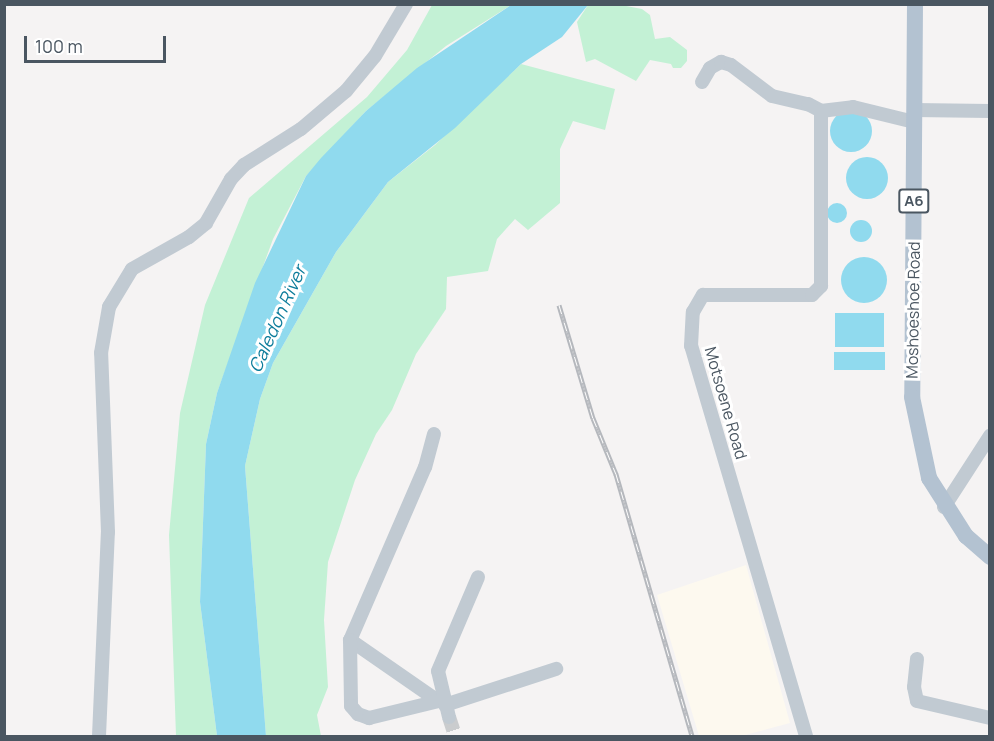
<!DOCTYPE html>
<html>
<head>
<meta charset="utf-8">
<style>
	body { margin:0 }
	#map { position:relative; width:994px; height:741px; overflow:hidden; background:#f5f3f3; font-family:Manrope,sans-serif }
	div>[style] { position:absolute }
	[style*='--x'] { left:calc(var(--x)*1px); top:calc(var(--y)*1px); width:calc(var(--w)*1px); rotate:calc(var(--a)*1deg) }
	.commercial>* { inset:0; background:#fdf9ef }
	.green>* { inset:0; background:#c3f1d5 }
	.water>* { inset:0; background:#90daee; transform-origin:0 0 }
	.round { border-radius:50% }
	.minor-tunnel>* { height:14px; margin-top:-7px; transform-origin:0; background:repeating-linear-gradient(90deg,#caccce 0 14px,transparent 0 21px) }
	.minor>* { height:14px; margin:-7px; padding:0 7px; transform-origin:7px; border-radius:7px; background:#c1cad2 }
	.major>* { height:16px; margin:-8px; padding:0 8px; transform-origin:8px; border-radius:8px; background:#b3c2d1 }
	.rail>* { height:5px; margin-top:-2.5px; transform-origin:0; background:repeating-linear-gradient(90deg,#fff 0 9px,#b5b8bd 0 18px); box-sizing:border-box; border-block:2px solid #b5b8bd }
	span { translate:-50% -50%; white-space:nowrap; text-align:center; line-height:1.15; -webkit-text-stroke:6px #fff; paint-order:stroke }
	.shield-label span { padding:2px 4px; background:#fff; border:2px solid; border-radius:4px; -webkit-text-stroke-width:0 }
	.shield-label { font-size:15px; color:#4a5661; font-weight:700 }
	.street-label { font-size:16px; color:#4a5661 }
	.water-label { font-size:18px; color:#0c7c9b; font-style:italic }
	.frame { position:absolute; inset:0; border:6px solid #4a5661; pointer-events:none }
	.scale { position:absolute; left:24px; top:36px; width:142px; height:27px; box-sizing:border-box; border:3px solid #4a5661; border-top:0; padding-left:8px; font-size:18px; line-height:21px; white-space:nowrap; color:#4a5661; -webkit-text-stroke:4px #fff; paint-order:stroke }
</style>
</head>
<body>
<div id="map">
	<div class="commercial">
		<div style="clip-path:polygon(746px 565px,790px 723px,741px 736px,699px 736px,657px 595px)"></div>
	</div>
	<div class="green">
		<div style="clip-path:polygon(432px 5px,511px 5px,446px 46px,366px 111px,306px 176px,273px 239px,217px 393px,206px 444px,200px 602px,217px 736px,176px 736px,169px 535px,180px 413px,205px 305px,249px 198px,367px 97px,407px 50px)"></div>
		<div style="clip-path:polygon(588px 5px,621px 5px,642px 9px,650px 15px,655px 39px,670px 37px,687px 50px,687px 61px,681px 68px,673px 68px,671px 64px,650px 60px,636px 81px,595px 59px,586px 62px,577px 22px)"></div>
		<div style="clip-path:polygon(521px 64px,615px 89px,605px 130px,573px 121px,560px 149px,560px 203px,528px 230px,515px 219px,497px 239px,488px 271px,447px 277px,446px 309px,416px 354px,392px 410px,376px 434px,355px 480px,328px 562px,324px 620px,328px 687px,317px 715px,321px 736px,266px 736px,245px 466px,260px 399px,273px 363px,336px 252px,388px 182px,435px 145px)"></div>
	</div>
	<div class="water">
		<div style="clip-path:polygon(511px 5px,588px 5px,562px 37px,521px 64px,455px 128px,388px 182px,336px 252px,273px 363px,260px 399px,245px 466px,266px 736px,217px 736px,200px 602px,206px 444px,217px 393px,255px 283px,306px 176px,321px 158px,366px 111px,417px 68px)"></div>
		<div class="round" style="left:830px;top:110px;width:42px;height:42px"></div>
		<div class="round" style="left:846px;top:157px;width:42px;height:42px"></div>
		<div class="round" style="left:827px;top:203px;width:20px;height:20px"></div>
		<div class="round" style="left:850px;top:220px;width:22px;height:22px"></div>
		<div class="round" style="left:841px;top:257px;width:46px;height:46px"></div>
		<div style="left:835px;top:313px;width:49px;height:34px"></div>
		<div style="left:834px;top:352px;width:51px;height:18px"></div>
	</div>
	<div class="minor-tunnel">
		<div style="--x:449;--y:717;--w:20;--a:72"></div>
	</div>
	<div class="minor">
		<div style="--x:702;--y:82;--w:16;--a:-60"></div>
		<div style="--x:710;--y:68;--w:13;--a:-29"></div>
		<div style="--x:721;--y:62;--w:10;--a:17"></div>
		<div style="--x:731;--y:65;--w:51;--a:37.1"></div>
		<div style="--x:772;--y:96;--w:37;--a:13"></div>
		<div style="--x:808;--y:104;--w:15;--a:28"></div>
		<div style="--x:821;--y:111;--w:32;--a:-7"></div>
		<div style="--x:853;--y:107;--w:63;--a:13.8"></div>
		<div style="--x:914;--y:110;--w:76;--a:0.8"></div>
		<div style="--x:434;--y:434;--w:34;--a:105"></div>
		<div style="--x:425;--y:467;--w:189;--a:113.4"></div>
		<div style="--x:350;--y:640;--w:107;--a:34.7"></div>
		<div style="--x:944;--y:507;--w:85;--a:-57.1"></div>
		<div style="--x:350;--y:640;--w:66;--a:89.1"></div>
		<div style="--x:351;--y:706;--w:11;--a:49"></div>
		<div style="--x:358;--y:714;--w:12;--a:20"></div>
		<div style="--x:369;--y:718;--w:76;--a:-13.7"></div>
		<div style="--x:917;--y:659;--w:28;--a:96"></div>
		<div style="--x:914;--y:687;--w:14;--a:78"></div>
		<div style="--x:917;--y:701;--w:75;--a:13.1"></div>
		<div style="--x:445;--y:705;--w:117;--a:-18"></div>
		<div style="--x:449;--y:717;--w:47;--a:-103.4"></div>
		<div style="--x:438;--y:671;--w:102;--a:-66.9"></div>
		<div style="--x:99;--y:736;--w:204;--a:-87.5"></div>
		<div style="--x:108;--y:532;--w:179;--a:-92.2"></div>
		<div style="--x:101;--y:353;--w:47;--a:-80.1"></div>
		<div style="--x:109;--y:307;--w:44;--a:-58.8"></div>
		<div style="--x:132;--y:269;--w:65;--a:-29.3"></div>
		<div style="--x:189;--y:237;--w:22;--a:-39"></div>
		<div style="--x:206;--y:223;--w:51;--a:-60.4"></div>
		<div style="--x:231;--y:179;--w:19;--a:-47"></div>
		<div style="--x:244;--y:165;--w:67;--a:-32.3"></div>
		<div style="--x:301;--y:129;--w:59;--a:-40.2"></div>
		<div style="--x:346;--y:91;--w:45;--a:-50.4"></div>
		<div style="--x:375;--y:56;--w:61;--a:-59.2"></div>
		<div style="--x:806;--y:736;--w:407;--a:-106.4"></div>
		<div style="--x:691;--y:346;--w:34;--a:-87"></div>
		<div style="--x:693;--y:312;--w:20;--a:-60"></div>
		<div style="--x:703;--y:295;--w:109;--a:0"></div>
		<div style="--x:812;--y:295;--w:13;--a:-45"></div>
		<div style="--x:821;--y:286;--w:175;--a:-90"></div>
	</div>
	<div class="major">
		<div style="--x:915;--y:4;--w:393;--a:90.4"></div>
		<div style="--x:912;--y:397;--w:83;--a:78.1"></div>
		<div style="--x:929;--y:478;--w:69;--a:57.5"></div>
		<div style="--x:966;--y:536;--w:32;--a:41"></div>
	</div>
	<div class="rail">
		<div style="--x:559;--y:305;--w:118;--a:73.3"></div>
		<div style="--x:593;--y:418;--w:61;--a:67.7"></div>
		<div style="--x:616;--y:474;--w:273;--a:73.8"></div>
	</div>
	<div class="shield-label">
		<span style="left:914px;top:201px">A6</span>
	</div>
	<div class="street-label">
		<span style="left:913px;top:310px;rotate:-89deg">Moshoeshoe Road</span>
		<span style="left:726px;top:403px;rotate:74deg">Motsoene Road</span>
	</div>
	<div class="water-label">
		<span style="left:277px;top:319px;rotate:-66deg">Caledon River</span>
	</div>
	<div class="frame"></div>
	<div class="scale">100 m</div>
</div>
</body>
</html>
